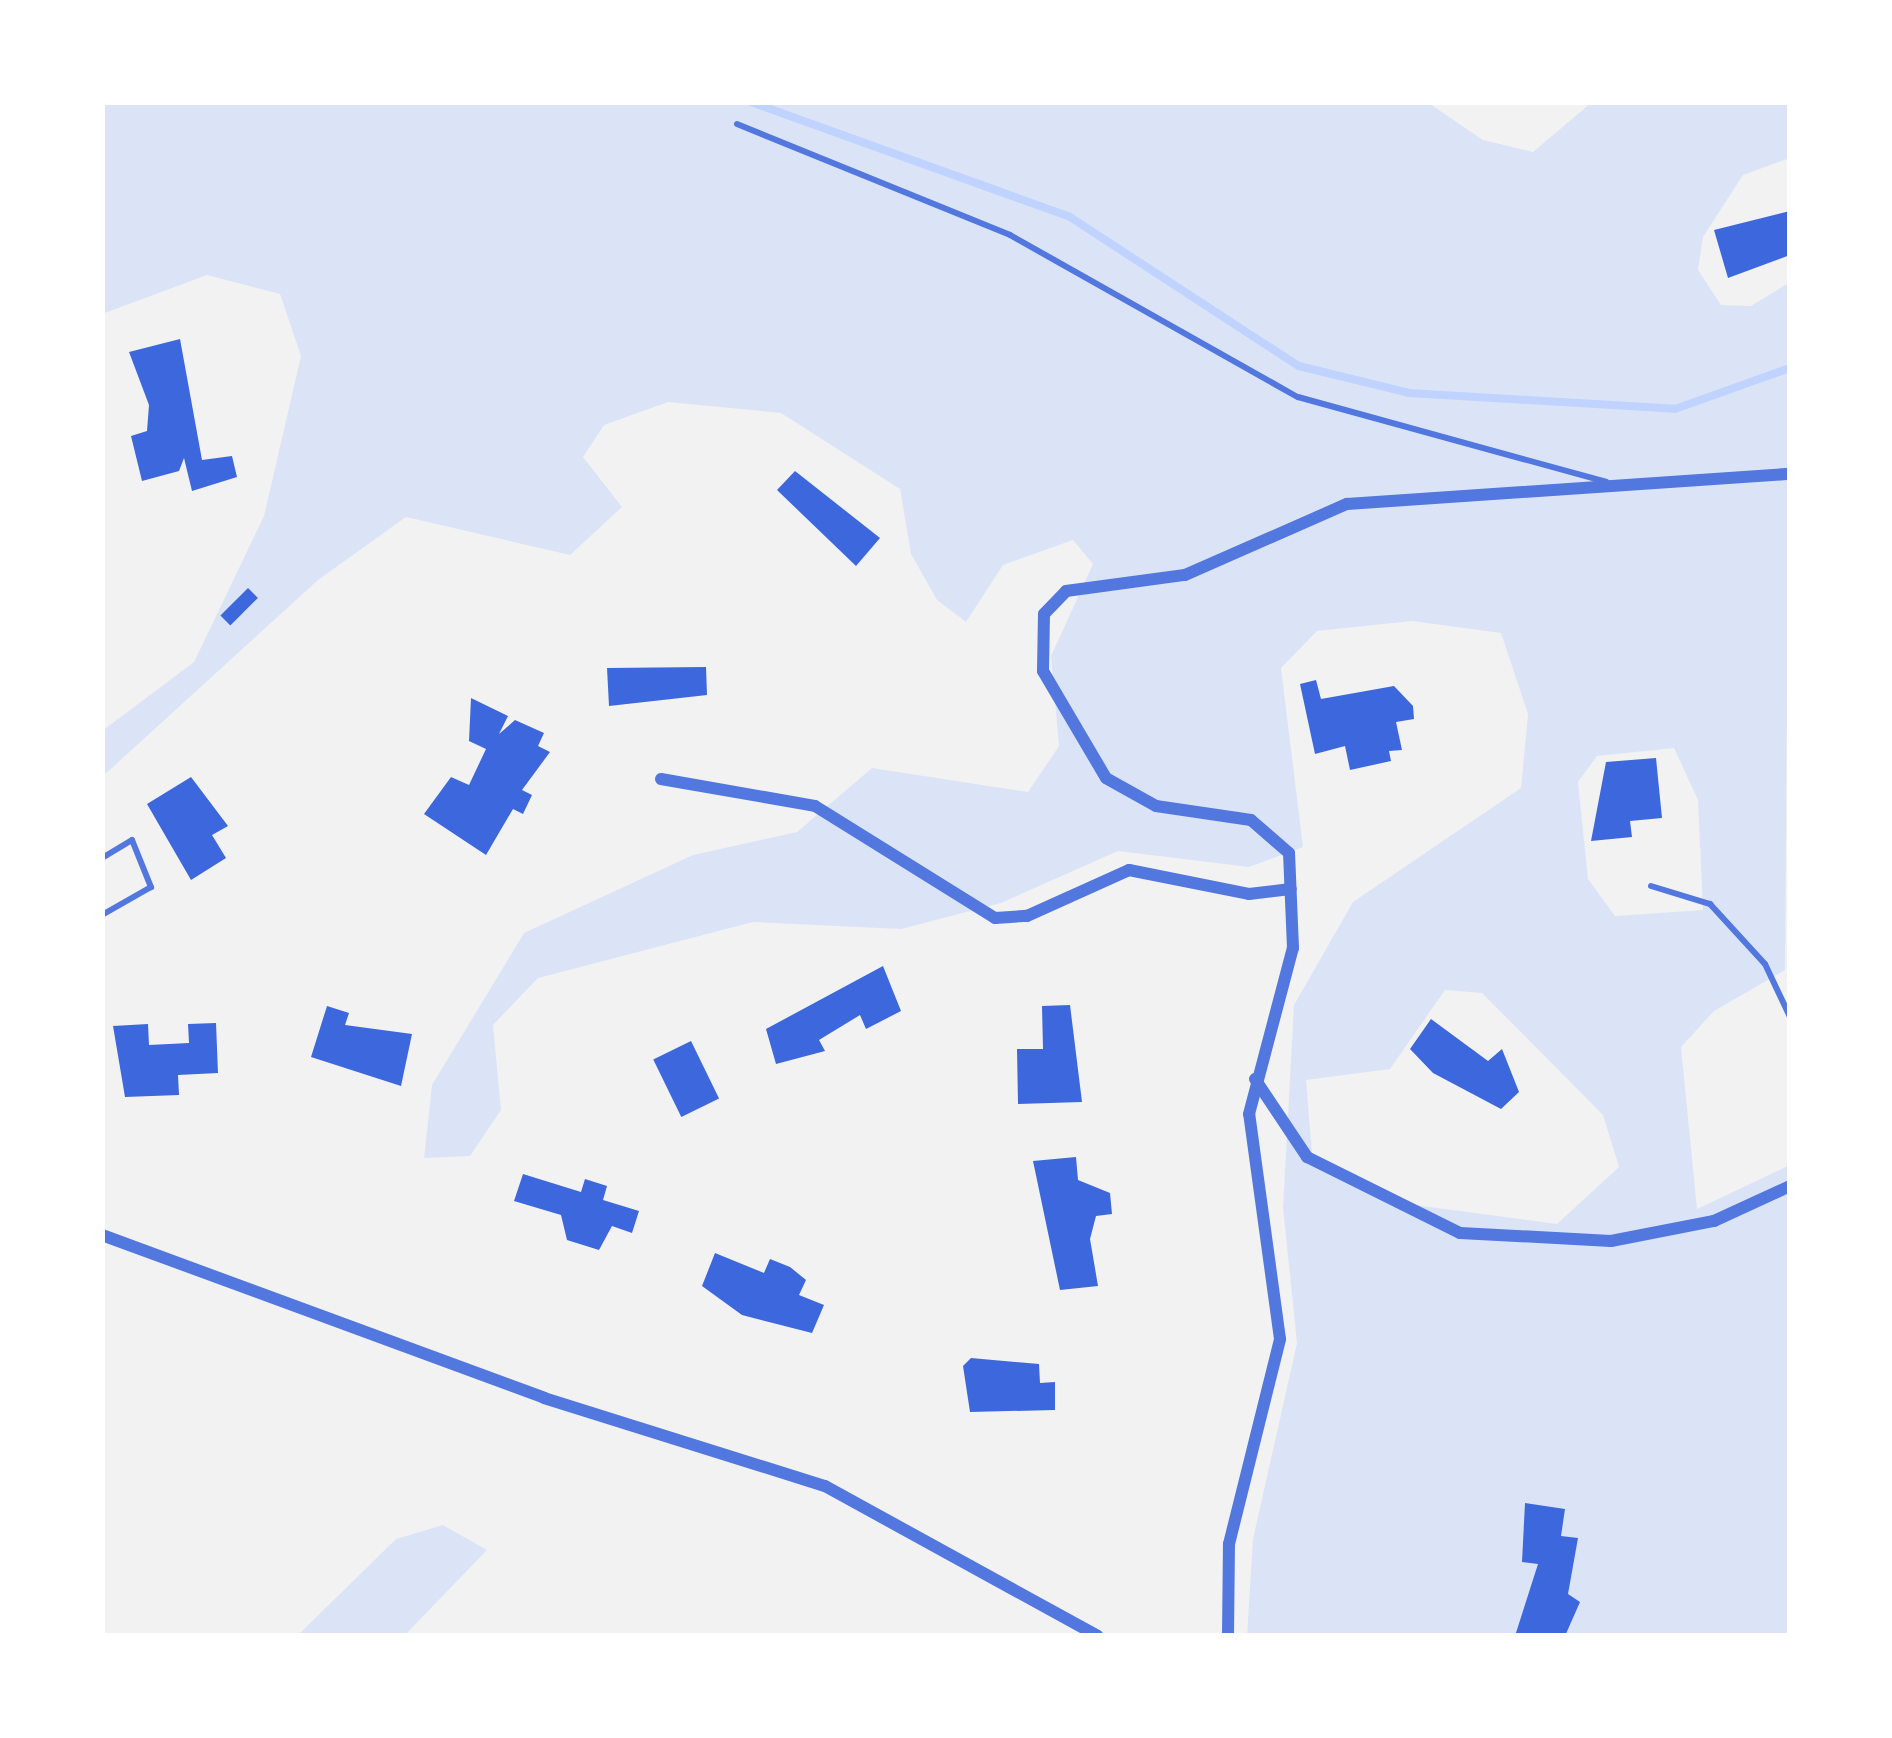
<!DOCTYPE html>
<html>
<head>
<meta charset="utf-8">
<style>
	body { margin:0 }
	#map { position:relative; width:1892px; height:1738px; overflow:hidden; background:#f2f2f2; font-family:Roboto,sans-serif }
	div>[style] { position:absolute }
	[style*='--x'] { left:calc(var(--x)*1px); top:calc(var(--y)*1px); width:calc(var(--w)*1px); rotate:calc(var(--a)*1deg) }
	.green>* { inset:0; background:#dbe4f7 }
	.stream>* { height:8px; margin:-4px; padding:0 4px; transform-origin:4px; border-radius:4px; background:#bfd3fe }
	.building>* { inset:0; background:#3d67dc; transform-origin:0 0 }
	.service>* { height:6px; margin:-3px; padding:0 3px; transform-origin:3px; border-radius:3px; background:#5277de }
	.minor>* { height:12px; margin:-6px; padding:0 6px; transform-origin:6px; border-radius:6px; background:#5277de }
	span { translate:-50% -50%; white-space:nowrap; text-align:center; line-height:1.15; -webkit-text-stroke:12px #fff; paint-order:stroke }
	.frame { position:absolute; inset:0; border:105px solid #fff; pointer-events:none }
</style>
</head>
<body>
<div id="map">
	<div class="green">
		<div style="clip-path:polygon(evenodd,102px 102px,1427px 102px,1483px 140px,1533px 152px,1592px 102px,1790px 102px,1790px 158px,1743px 175px,1703px 237px,1698px 270px,1721px 305px,1751px 306px,1790px 282px,1785px 970px,1714px 1011px,1681px 1047px,1697px 1209px,1790px 1165px,1790px 1636px,1247px 1636px,1253px 1539px,1297px 1343px,1283px 1208px,1294px 1005px,1353px 902px,1521px 788px,1528px 714px,1501px 633px,1412px 621px,1317px 631px,1281px 668px,1303px 847px,1249px 867px,1118px 851px,1001px 903px,901px 929px,753px 922px,538px 978px,493px 1025px,501px 1110px,470px 1156px,424px 1158px,432px 1085px,524px 933px,693px 855px,797px 832px,872px 768px,1028px 792px,1059px 746px,1051px 656px,1093px 564px,1073px 540px,1003px 565px,966px 622px,937px 600px,911px 554px,900px 489px,781px 413px,668px 402px,604px 425px,583px 457px,622px 507px,570px 555px,406px 517px,318px 580px,102px 777px,102px 731px,194px 662px,264px 516px,301px 356px,280px 294px,207px 275px,102px 314px,102px 102px,1674px 748px,1698px 800px,1703px 910px,1615px 916px,1588px 879px,1578px 782px,1597px 756px,1674px 748px,102px 102px,1445px 990px,1482px 993px,1603px 1115px,1619px 1167px,1557px 1224px,1407px 1204px,1312px 1153px,1306px 1080px,1390px 1069px,1445px 990px)"></div>
		<div style="clip-path:polygon(443px 1525px,487px 1550px,404px 1636px,297px 1636px,396px 1539px)"></div>
	</div>
	<div class="stream">
		<div style="--x:751;--y:102;--w:339;--a:19.8"></div>
		<div style="--x:1070;--y:217;--w:273;--a:33.1"></div>
		<div style="--x:1299;--y:366;--w:113;--a:13.8"></div>
		<div style="--x:1409;--y:393;--w:266;--a:3.4"></div>
		<div style="--x:1675;--y:409;--w:122;--a:-19.6"></div>
	</div>
	<div class="building">
		<div style="clip-path:polygon(1790px 211px,1790px 255px,1728px 278px,1714px 230px)"></div>
		<div style="clip-path:polygon(180px 339px,202px 460px,232px 456px,237px 477px,192px 491px,184px 458px,179px 471px,142px 481px,131px 436px,147px 431px,149px 405px,129px 352px)"></div>
		<div style="clip-path:polygon(795px 471px,880px 538px,856px 566px,777px 490px)"></div>
		<div style="left:248px;top:588px;width:14px;height:39px;rotate:45deg"></div>
		<div style="clip-path:polygon(706px 667px,707px 695px,609px 706px,607px 668px)"></div>
		<div style="clip-path:polygon(1316px 680px,1321px 699px,1394px 686px,1413px 706px,1414px 719px,1396px 722px,1402px 750px,1389px 751px,1391px 761px,1350px 770px,1345px 746px,1315px 754px,1300px 684px)"></div>
		<div style="clip-path:polygon(471px 698px,508px 716px,499px 734px,515px 720px,544px 733px,538px 746px,550px 752px,522px 790px,532px 795px,523px 814px,513px 809px,486px 855px,424px 814px,451px 777px,469px 785px,486px 749px,469px 741px)"></div>
		<div style="clip-path:polygon(1656px 758px,1662px 818px,1630px 821px,1632px 837px,1591px 841px,1606px 762px)"></div>
		<div style="clip-path:polygon(191px 777px,228px 826px,212px 835px,226px 858px,191px 880px,147px 804px)"></div>
		<div style="clip-path:polygon(883px 966px,901px 1011px,866px 1029px,860px 1015px,819px 1040px,825px 1051px,776px 1064px,766px 1029px)"></div>
		<div style="clip-path:polygon(1070px 1005px,1082px 1102px,1018px 1104px,1017px 1049px,1043px 1049px,1042px 1006px)"></div>
		<div style="clip-path:polygon(327px 1006px,349px 1013px,345px 1025px,412px 1034px,401px 1086px,311px 1057px)"></div>
		<div style="clip-path:polygon(1431px 1019px,1488px 1061px,1502px 1049px,1519px 1092px,1501px 1109px,1433px 1073px,1410px 1049px)"></div>
		<div style="clip-path:polygon(216px 1023px,218px 1073px,178px 1075px,179px 1095px,125px 1097px,113px 1026px,148px 1024px,149px 1045px,189px 1043px,188px 1024px)"></div>
		<div style="left:691px;top:1041px;width:64px;height:42px;rotate:64deg"></div>
		<div style="clip-path:polygon(1076px 1157px,1078px 1180px,1110px 1193px,1112px 1214px,1096px 1216px,1090px 1239px,1098px 1286px,1060px 1290px,1033px 1161px)"></div>
		<div style="clip-path:polygon(523px 1174px,581px 1192px,585px 1179px,607px 1186px,603px 1200px,639px 1211px,632px 1233px,612px 1226px,599px 1250px,567px 1240px,561px 1215px,514px 1201px)"></div>
		<div style="clip-path:polygon(715px 1253px,764px 1273px,770px 1259px,790px 1267px,806px 1280px,799px 1295px,824px 1305px,812px 1333px,742px 1315px,702px 1286px)"></div>
		<div style="clip-path:polygon(971px 1358px,1039px 1364px,1040px 1383px,1055px 1382px,1055px 1410px,970px 1412px,963px 1366px)"></div>
		<div style="clip-path:polygon(1525px 1503px,1565px 1509px,1561px 1536px,1578px 1538px,1568px 1594px,1580px 1602px,1565px 1636px,1515px 1636px,1538px 1564px,1522px 1562px)"></div>
	</div>
	<div class="service">
		<div style="--x:737;--y:124;--w:295;--a:22.1"></div>
		<div style="--x:1010;--y:235;--w:330;--a:29.4"></div>
		<div style="--x:1298;--y:397;--w:320;--a:15.4"></div>
		<div style="--x:102;--y:858;--w:35;--a:-31"></div>
		<div style="--x:132;--y:840;--w:51;--a:68"></div>
		<div style="--x:151;--y:887;--w:56;--a:150.3"></div>
		<div style="--x:1651;--y:886;--w:62;--a:17"></div>
		<div style="--x:1710;--y:904;--w:81;--a:47.5"></div>
		<div style="--x:1765;--y:964;--w:59;--a:64.7"></div>
	</div>
	<div class="minor">
		<div style="--x:661;--y:779;--w:156;--a:9.9"></div>
		<div style="--x:815;--y:806;--w:212;--a:31.9"></div>
		<div style="--x:995;--y:918;--w:32;--a:-4"></div>
		<div style="--x:1027;--y:916;--w:112;--a:-24.3"></div>
		<div style="--x:1129;--y:870;--w:122;--a:11.3"></div>
		<div style="--x:1249;--y:894;--w:42;--a:-6.8"></div>
		<div style="--x:1255;--y:1079;--w:94;--a:56.3"></div>
		<div style="--x:1307;--y:1157;--w:171;--a:26.4"></div>
		<div style="--x:1460;--y:1233;--w:151;--a:3"></div>
		<div style="--x:1611;--y:1241;--w:105;--a:-11"></div>
		<div style="--x:1714;--y:1221;--w:84;--a:-24.7"></div>
		<div style="--x:102;--y:1235;--w:471;--a:20.2"></div>
		<div style="--x:544;--y:1398;--w:294;--a:17.4"></div>
		<div style="--x:825;--y:1486;--w:311;--a:28.8"></div>
		<div style="--x:1228;--y:1636;--w:92;--a:-89.4"></div>
		<div style="--x:1229;--y:1544;--w:211;--a:-76"></div>
		<div style="--x:1280;--y:1339;--w:227;--a:-97.8"></div>
		<div style="--x:1249;--y:1114;--w:172;--a:-75.2"></div>
		<div style="--x:1293;--y:948;--w:95;--a:-92.4"></div>
		<div style="--x:1289;--y:853;--w:50;--a:-139"></div>
		<div style="--x:1251;--y:820;--w:96;--a:-171.6"></div>
		<div style="--x:1156;--y:806;--w:57;--a:-150.8"></div>
		<div style="--x:1106;--y:778;--w:124;--a:-120.5"></div>
		<div style="--x:1043;--y:671;--w:57;--a:-89"></div>
		<div style="--x:1044;--y:614;--w:32;--a:-46"></div>
		<div style="--x:1066;--y:591;--w:120;--a:-7.7"></div>
		<div style="--x:1185;--y:575;--w:177;--a:-23.7"></div>
		<div style="--x:1347;--y:504;--w:444;--a:-3.9"></div>
	</div>
	<div class="frame"></div>
</div>
</body>
</html>
